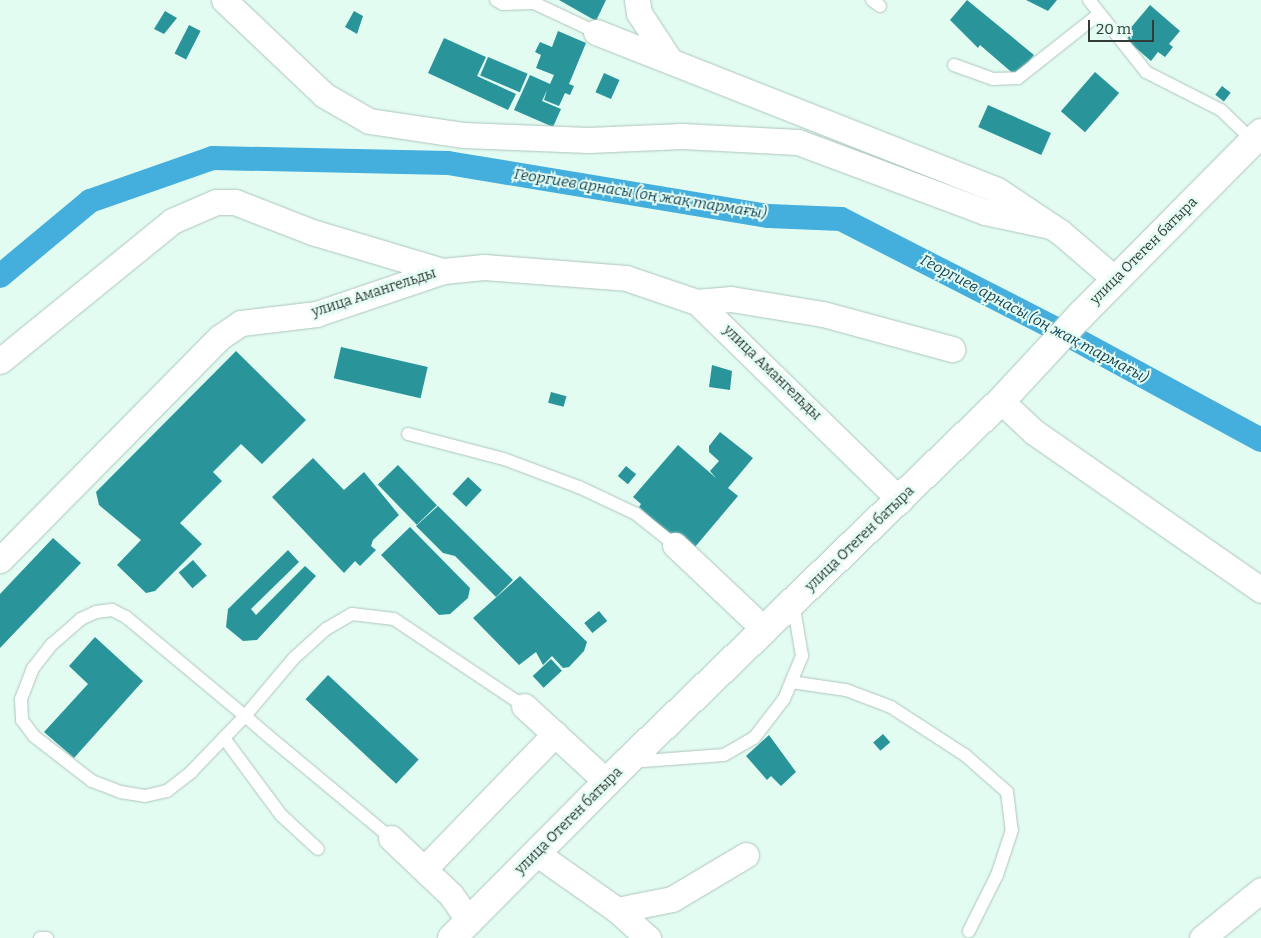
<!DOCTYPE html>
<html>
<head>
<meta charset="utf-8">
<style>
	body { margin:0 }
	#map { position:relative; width:1261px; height:938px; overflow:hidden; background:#e3fcf2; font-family:Bitter,serif }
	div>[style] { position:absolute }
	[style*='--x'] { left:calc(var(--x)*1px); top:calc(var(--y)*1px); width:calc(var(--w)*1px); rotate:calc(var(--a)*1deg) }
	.canal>* { height:24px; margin:-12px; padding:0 12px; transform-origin:12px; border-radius:12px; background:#44aedd }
	.building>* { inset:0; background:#29959b; transform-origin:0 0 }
	.roads { filter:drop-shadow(0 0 1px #adc5bc) drop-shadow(0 0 1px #adc5bc) }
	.lane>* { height:12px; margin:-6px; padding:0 6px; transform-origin:6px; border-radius:6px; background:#fff }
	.street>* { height:25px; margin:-12.5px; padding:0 12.5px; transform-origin:12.5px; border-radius:12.5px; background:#fff }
	.secondary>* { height:28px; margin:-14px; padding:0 14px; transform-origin:14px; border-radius:14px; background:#fff }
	span { translate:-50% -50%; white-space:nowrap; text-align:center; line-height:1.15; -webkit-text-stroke:4px #e3fcf2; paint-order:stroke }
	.street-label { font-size:14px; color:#313b37 }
	.water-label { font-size:15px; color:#144154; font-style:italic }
	.scale { position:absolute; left:1088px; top:20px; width:66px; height:22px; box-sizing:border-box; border:2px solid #313b37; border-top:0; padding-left:6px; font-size:15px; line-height:18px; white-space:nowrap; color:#313b37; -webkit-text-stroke:4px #e3fcf2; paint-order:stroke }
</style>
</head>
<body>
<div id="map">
	<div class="canal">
		<div style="--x:0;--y:276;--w:117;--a:-39.8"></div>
		<div style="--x:90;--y:201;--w:130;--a:-19.3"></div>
		<div style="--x:213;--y:158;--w:235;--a:1.2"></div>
		<div style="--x:448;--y:163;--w:325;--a:9.4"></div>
		<div style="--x:769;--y:216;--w:72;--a:2.4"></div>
		<div style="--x:841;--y:219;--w:250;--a:27.1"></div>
		<div style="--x:1064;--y:333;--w:224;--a:28.5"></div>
	</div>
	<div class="building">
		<div style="clip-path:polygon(559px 0,606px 0,596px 21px)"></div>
		<div style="clip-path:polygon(967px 0,1034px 55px,1016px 76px,980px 45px,978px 48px,950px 20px)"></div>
		<div style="clip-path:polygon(1026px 0,1057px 0,1048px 11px)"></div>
		<div style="clip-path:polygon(1150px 5px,1180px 31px,1169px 44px,1173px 47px,1165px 57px,1158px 52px,1151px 61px,1123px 37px)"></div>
		<div style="clip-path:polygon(165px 11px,177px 18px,164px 34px,154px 29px)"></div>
		<div style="clip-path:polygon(354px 11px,363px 16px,357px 34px,345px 27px)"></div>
		<div style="left:189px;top:25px;width:13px;height:32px;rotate:27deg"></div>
		<div style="clip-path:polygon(558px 31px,586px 43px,569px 84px,574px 86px,570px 95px,565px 93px,559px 106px,544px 100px,547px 90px,542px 101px,561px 109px,553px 127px,514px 110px,530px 75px,550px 84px,554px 75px,536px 68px,541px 55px,535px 52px,540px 42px,552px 47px)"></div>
		<div style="clip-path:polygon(444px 38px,486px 57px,477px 76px,516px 94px,508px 110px,428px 73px)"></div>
		<div style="left:488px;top:57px;width:43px;height:20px;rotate:23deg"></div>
		<div style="left:1095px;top:72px;width:32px;height:52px;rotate:41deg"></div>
		<div style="left:604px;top:73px;width:17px;height:21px;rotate:24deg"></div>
		<div style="left:1222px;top:86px;width:11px;height:11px;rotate:38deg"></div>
		<div style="left:988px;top:105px;width:69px;height:24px;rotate:24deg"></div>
		<div style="left:341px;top:347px;width:89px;height:32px;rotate:13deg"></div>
		<div style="clip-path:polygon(236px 351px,306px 420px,262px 464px,241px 444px,213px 472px,222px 481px,180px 523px,202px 544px,155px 591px,146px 593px,117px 565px,141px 540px,99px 505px,96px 492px)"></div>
		<div style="clip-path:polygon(712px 365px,732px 371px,730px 390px,709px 387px)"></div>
		<div style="left:551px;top:392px;width:16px;height:11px;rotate:15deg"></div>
		<div style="clip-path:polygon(720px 432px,753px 458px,728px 488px,738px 496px,695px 547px,675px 539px,639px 507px,641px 504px,633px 497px,678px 445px,716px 478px,710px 471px,719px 461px,709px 452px,709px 446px)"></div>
		<div style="clip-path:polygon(313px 458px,344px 490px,364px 472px,399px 515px,373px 540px,371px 546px,376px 550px,360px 566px,355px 561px,344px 573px,272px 497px)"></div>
		<div style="left:398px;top:465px;width:56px;height:28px;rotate:46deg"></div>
		<div style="left:626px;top:466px;width:13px;height:13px;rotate:39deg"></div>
		<div style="left:468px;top:477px;width:19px;height:23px;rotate:43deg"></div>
		<div style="clip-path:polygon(438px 506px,513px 580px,496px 597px,455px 556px,443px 553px,416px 526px)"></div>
		<div style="clip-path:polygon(410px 527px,470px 588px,468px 598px,450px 614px,439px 615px,381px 555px)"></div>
		<div style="clip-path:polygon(53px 538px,81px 563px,0 648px,0 594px)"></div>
		<div style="clip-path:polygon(288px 550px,299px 562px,251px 609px,256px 615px,305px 566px,316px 576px,257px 640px,243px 641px,226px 627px,228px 609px)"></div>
		<div style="left:193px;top:560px;width:21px;height:19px;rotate:49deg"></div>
		<div style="clip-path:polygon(520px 576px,587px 642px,584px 651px,569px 667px,563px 668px,552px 656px,543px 665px,536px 652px,519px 665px,473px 618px)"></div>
		<div style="left:599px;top:611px;width:13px;height:19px;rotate:51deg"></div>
		<div style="clip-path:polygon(95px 637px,143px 681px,74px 758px,44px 732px,88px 684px,69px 666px)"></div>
		<div style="left:551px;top:659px;width:16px;height:25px;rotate:47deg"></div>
		<div style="left:328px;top:675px;width:124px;height:33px;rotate:43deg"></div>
		<div style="left:883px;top:734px;width:11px;height:13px;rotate:49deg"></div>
		<div style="clip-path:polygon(769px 735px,796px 772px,781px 786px,771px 776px,767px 780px,746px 756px)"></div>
	</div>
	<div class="roads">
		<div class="lane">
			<div style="--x:496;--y:0;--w:8;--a:30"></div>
			<div style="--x:503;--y:4;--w:31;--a:-2"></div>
			<div style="--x:534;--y:3;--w:68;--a:25.1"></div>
			<div style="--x:872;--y:0;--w:10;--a:37"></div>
			<div style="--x:1089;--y:0;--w:92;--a:51.6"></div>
			<div style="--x:1146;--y:72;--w:84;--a:26.9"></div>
			<div style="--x:1221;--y:110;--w:45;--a:44.1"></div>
			<div style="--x:954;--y:65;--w:41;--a:19.7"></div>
			<div style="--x:993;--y:79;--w:25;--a:-2"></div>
			<div style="--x:1018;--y:78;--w:103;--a:-38.3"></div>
			<div style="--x:408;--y:434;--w:99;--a:14.6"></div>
			<div style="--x:504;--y:459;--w:80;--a:20.5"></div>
			<div style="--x:579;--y:487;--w:63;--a:25.3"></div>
			<div style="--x:636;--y:514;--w:50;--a:38.5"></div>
			<div style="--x:791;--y:682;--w:56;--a:8.3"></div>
			<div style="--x:846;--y:690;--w:48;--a:20.7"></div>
			<div style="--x:891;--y:707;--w:88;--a:33"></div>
			<div style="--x:965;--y:755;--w:56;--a:41.4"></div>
			<div style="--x:1007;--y:792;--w:38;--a:83"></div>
			<div style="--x:1012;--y:830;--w:47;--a:108.4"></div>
			<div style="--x:997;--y:875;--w:63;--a:116.6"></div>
			<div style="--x:224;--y:738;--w:96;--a:53.5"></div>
			<div style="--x:281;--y:815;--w:50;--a:42.6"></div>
			<div style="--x:630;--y:762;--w:94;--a:-4.3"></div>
			<div style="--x:724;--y:755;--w:34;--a:-30"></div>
			<div style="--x:754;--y:738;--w:49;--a:-52.4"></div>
			<div style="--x:784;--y:699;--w:47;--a:-67.3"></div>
			<div style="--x:802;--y:656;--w:54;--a:-99.6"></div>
			<div style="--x:391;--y:838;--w:161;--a:-140.3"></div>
			<div style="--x:267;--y:735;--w:29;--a:-139"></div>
			<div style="--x:245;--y:716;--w:155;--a:-140.2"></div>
			<div style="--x:126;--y:617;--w:16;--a:-153"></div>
			<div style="--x:112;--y:610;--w:16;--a:173"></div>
			<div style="--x:96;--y:612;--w:17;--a:155"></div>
			<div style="--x:81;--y:619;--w:38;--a:139"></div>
			<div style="--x:52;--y:644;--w:31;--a:128"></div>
			<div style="--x:33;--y:668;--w:33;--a:111"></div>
			<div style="--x:21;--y:699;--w:21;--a:87"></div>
			<div style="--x:22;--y:720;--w:21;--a:53"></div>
			<div style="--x:35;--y:737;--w:72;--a:37.7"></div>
			<div style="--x:92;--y:781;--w:30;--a:21"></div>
			<div style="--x:120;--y:792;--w:25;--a:9"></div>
			<div style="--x:145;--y:796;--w:23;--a:-13"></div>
			<div style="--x:167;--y:791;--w:31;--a:-38"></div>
			<div style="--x:191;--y:772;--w:78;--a:-46"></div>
			<div style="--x:245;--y:716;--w:76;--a:-49.8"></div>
			<div style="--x:294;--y:658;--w:43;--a:-42.2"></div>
			<div style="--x:326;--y:629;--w:30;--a:-30"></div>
			<div style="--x:352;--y:614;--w:42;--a:6.8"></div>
			<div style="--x:394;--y:619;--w:156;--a:33.8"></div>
			<div style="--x:40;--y:938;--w:7;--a:0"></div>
		</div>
		<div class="street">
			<div style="--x:224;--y:0;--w:138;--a:43.5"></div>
			<div style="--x:324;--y:95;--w:52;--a:30"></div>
			<div style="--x:369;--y:121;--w:96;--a:8.4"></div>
			<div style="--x:464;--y:135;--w:124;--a:2.3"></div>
			<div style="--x:588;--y:140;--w:94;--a:-2.4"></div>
			<div style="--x:682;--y:136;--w:116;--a:3"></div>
			<div style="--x:798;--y:142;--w:200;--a:20.5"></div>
			<div style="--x:985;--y:212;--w:67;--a:12"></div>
			<div style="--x:637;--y:0;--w:13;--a:81"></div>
			<div style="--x:639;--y:13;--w:55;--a:56.9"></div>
			<div style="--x:596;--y:32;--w:431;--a:21.5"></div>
			<div style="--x:997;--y:190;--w:76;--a:33.7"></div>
			<div style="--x:1060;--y:232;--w:74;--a:40.6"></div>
			<div style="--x:697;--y:302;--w:34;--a:-5"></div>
			<div style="--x:731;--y:299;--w:93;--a:9.3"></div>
			<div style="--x:823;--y:314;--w:134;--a:15.2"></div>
			<div style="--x:0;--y:361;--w:222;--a:-39.1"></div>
			<div style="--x:172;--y:221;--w:48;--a:-23.4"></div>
			<div style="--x:216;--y:202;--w:19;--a:0"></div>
			<div style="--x:235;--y:202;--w:83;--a:21.3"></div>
			<div style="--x:312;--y:232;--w:137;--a:16.6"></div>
			<div style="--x:1001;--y:401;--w:45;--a:43.2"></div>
			<div style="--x:1034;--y:432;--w:277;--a:34.8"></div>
			<div style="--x:675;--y:545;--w:124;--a:43.4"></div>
			<div style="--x:0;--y:560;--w:313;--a:-45.4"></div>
			<div style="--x:220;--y:337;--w:25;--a:-34"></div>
			<div style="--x:241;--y:323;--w:76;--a:-6.8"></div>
			<div style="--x:316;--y:314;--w:134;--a:-18.7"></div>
			<div style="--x:443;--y:271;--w:41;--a:-5.6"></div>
			<div style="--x:484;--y:267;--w:142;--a:4.4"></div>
			<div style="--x:626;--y:278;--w:75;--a:18.7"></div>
			<div style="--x:697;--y:302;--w:284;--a:44.3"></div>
			<div style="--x:524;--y:706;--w:113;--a:42.5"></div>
			<div style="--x:391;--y:838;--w:83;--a:43.5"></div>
			<div style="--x:451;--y:895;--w:32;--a:55"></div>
			<div style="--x:536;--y:853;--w:99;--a:35.1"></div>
			<div style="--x:617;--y:910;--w:42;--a:42.1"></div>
			<div style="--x:425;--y:868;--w:187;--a:-45.9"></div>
			<div style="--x:617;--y:910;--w:56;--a:-11.3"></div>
			<div style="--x:672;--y:899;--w:86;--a:-30.7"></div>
			<div style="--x:1202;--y:938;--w:76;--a:-39.1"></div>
		</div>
		<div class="secondary">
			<div style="--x:452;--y:938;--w:248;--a:-45.2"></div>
			<div style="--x:627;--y:762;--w:520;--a:-43.99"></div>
			<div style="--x:1001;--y:401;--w:117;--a:-47.1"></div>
			<div style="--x:1081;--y:315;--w:256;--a:-45.3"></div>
		</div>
	</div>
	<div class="street-label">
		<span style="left:1144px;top:251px;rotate:-45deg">улица Отеген батыра</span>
		<span style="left:374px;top:293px;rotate:-18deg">улица Амангельды</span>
		<span style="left:772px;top:373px;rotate:44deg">улица Амангельды</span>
		<span style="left:860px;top:539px;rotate:-44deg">улица Отеген батыра</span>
		<span style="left:569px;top:821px;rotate:-45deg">улица Отеген батыра</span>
	</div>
	<div class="water-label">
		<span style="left:640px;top:194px;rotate:9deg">Георгиев арнасы (оң жақ тармағы)</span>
		<span style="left:1034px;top:319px;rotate:28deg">Георгиев арнасы (оң жақ тармағы)</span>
	</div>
	<div class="scale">20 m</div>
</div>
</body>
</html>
